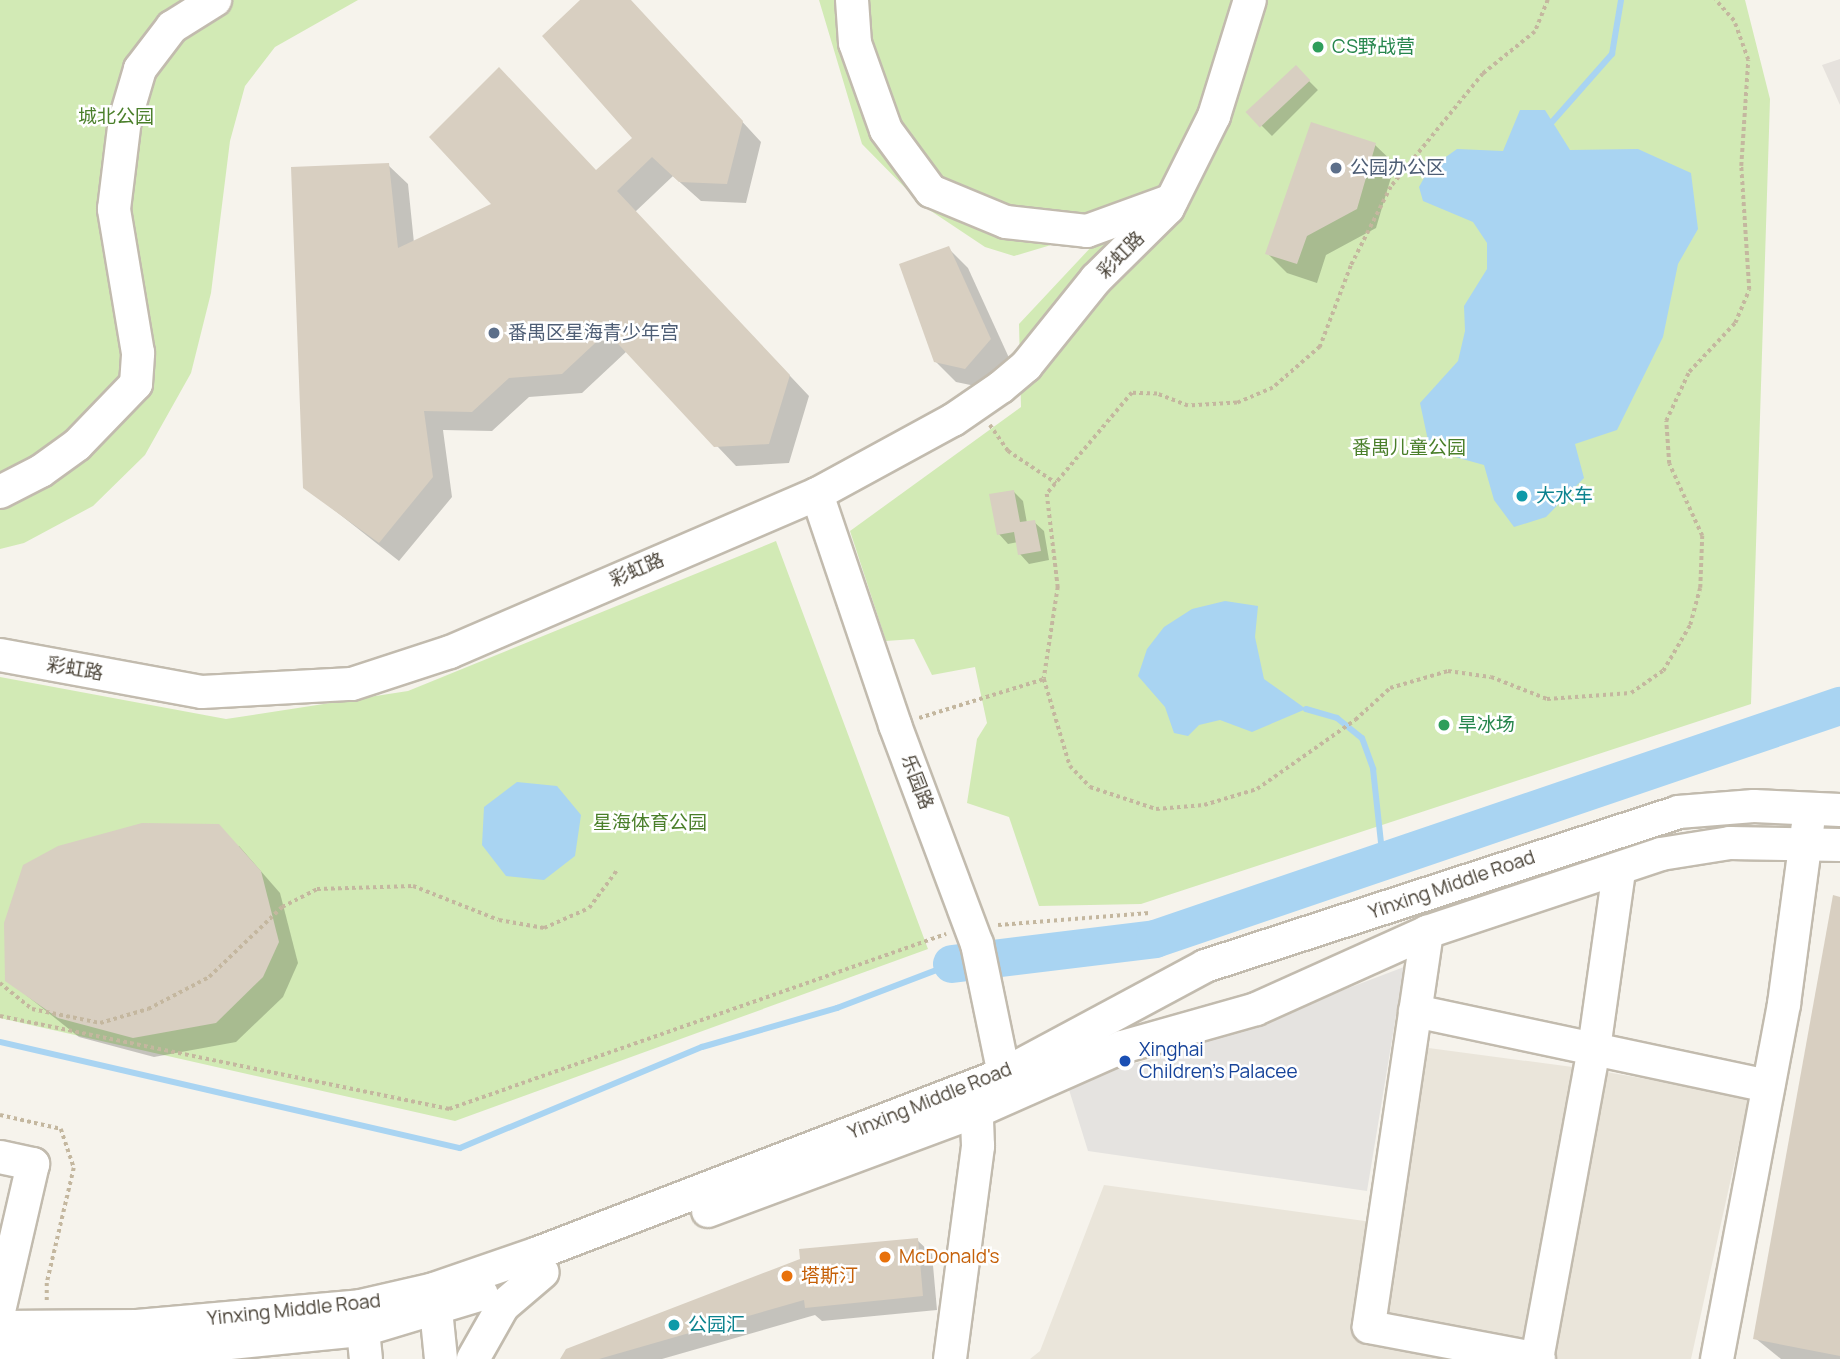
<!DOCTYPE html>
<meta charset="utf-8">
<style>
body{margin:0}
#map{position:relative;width:1840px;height:1359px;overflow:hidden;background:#f6f3ec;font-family:Manrope,"Noto Sans SC",sans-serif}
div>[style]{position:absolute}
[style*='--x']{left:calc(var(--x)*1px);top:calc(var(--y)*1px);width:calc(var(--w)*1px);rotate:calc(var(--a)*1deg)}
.residential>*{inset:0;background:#eae5da}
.industrial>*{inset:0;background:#e6e2dd}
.green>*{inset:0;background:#d2eab5}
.parking>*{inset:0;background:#e5e3e0}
.water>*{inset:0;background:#a9d4f2}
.shadow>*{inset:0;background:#0003;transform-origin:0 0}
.stream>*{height:6px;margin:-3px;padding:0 3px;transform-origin:3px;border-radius:3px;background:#a9d4f2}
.river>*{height:38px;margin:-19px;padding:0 19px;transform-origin:19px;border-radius:19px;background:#a9d4f2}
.building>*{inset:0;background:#d8cfc1;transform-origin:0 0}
.path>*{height:3.5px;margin-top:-1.75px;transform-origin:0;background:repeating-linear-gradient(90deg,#c4b79f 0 3.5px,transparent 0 7px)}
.roads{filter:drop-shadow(2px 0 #c2bbae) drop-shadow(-2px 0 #c2bbae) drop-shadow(0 2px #c2bbae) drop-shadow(0 -2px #c2bbae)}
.minor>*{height:32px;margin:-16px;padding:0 16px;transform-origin:16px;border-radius:16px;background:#fff}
.dots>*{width:19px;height:19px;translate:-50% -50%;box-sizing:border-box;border:4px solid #fff;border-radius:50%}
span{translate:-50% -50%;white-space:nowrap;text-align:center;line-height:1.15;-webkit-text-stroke:5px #fff;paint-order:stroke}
.leisure-label{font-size:19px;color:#27864d}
.left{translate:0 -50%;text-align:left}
.park-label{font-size:19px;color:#4a7f2a}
.service-label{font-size:19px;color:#4e5e75}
.street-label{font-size:19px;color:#4b4439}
.culture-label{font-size:19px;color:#0d838f}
.transit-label{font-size:19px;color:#164399}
.food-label{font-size:19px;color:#c56008}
</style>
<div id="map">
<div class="residential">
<i style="clip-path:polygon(1421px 1047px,1595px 1070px,1749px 1097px,1691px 1359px,1030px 1359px,1040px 1351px,1104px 1185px,1372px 1222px)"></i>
</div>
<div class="industrial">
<i style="clip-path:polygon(1840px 59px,1840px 105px,1822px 65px)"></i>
</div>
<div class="green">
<i style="clip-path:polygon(0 0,358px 0,275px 47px,245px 86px,230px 141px,211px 293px,191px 373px,145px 455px,93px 506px,24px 543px,0 549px)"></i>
<i style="clip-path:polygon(819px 0,1745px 0,1770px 99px,1751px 704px,1141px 904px,1039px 906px,1009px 817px,967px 803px,977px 739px,987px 723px,975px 667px,932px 675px,914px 639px,886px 641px,850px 531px,1021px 407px,1019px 324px,1093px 245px,1051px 245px,1014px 256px,985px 247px,922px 205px,862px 144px)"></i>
<i style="clip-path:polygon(776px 541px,928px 949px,455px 1121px,0 1018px,0 677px,226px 719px,408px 691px)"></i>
</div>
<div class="parking">
<i style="clip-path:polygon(1404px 967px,1367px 1191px,1088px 1151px,1066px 1080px,1174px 1054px)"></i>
</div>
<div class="water">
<i style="clip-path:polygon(1520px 110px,1545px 110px,1570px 150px,1638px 149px,1691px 173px,1698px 229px,1678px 264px,1663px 337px,1617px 430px,1575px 444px,1584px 478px,1546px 517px,1514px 527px,1494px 500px,1484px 465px,1430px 450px,1420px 403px,1458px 361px,1465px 331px,1464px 306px,1487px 269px,1487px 243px,1473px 222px,1423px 201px,1419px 187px,1429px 169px,1457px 149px,1503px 151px)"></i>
<i style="clip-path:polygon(1225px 601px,1258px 606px,1255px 637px,1264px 679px,1306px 709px,1252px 732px,1220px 720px,1199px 725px,1188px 736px,1174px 733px,1165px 707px,1138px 676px,1147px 649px,1164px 627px,1192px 609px)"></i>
<i style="clip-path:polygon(517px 782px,557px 786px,581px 815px,575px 856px,544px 880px,506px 876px,482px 845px,484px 807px)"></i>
</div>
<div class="shadow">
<i style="clip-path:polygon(582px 0,630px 0,761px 142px,746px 203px,701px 201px,673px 176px,635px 212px,809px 396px,789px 463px,736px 466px,627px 351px,582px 393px,529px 397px,492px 431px,443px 430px,452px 497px,399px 561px,305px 487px,388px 165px,408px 184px,414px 243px,597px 171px,635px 138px)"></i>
<i style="left:1296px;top:68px;width:31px;height:65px;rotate:45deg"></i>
<i style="clip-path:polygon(1375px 145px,1395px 164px,1376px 228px,1326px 255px,1317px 283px,1287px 273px,1267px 253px)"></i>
<i style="clip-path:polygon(948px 248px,968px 268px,1010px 360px,985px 388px,956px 382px,936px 362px)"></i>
<i style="clip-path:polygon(1014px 492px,1023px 501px,1027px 523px,1034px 522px,1044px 531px,1049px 560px,1029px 564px,1020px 554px,1018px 542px,1008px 544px,999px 534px)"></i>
<i style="clip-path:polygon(239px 846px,280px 893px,298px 963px,283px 997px,236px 1042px,154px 1057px,79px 1037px,7px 980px)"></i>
<i style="clip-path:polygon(1840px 899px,1840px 1359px,1781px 1359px,1755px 1338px)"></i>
<i style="clip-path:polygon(917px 1240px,932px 1254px,937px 1310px,822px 1321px,815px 1315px,662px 1359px,562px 1359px,802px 1261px)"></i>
</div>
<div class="stream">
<i style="--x:1552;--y:122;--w:91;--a:-48.6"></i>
<i style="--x:1612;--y:54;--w:55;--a:-80.5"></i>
<i style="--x:1306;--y:709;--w:32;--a:16"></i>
<i style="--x:1337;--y:718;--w:32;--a:39"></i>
<i style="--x:1362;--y:738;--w:33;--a:70"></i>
<i style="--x:1373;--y:769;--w:93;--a:83.8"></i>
<i style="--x:0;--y:1042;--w:472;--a:13"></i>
<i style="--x:460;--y:1148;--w:262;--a:-22.7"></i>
<i style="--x:702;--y:1047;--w:141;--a:-16.1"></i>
<i style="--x:837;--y:1008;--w:123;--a:-20.9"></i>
</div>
<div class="river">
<i style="--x:952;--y:964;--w:205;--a:-7"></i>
<i style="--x:1155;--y:939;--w:724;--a:-18.79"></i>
</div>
<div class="building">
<i style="clip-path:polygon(580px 0,631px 0,743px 121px,727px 184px,679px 182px,652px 157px,617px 191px,790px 375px,769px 444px,714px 447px,607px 332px,562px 374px,509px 378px,472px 412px,424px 411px,433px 477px,379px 543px,303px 488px,291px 167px,389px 163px,398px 248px,491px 204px,429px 137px,499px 67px,596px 170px,632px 138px,542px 36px)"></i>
<i style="left:1296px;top:65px;width:21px;height:69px;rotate:47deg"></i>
<i style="clip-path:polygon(1311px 122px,1376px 143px,1357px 209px,1307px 236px,1297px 264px,1265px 254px)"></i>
<i style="clip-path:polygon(949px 246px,991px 339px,965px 369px,934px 362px,899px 264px)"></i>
<i style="clip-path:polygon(1014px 490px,1020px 522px,1035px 520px,1041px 551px,1018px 555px,1014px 532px,997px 535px,989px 494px)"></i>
<i style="clip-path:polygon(142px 823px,219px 824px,261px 871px,279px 942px,263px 977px,216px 1023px,133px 1038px,58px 1018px,5px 981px,4px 923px,23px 865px,58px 846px)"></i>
<i style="clip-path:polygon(1833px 895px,1840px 897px,1840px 1356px,1753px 1339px)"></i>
<i style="clip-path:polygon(918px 1238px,923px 1296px,805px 1308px,804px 1300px,599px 1359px,560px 1359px,566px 1349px,800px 1259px,799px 1249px)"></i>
</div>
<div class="path">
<i style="--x:1548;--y:0;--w:35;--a:112"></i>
<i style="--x:1535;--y:32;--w:67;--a:141.1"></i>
<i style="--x:1483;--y:74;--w:146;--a:129.2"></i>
<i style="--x:1391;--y:187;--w:89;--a:116.9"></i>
<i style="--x:1351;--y:266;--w:87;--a:110.9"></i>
<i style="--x:1320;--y:347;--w:62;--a:138.9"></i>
<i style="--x:1273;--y:388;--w:39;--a:157"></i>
<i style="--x:1237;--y:403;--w:49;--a:176.5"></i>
<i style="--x:1188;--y:406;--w:33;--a:-159"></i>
<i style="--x:1157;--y:394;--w:25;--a:-178"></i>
<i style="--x:1132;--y:393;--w:132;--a:130.1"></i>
<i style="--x:1047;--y:494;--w:94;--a:83.3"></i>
<i style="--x:1058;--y:587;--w:93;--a:98.7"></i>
<i style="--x:1044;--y:679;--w:91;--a:73.4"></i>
<i style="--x:1070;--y:766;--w:29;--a:46"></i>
<i style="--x:1090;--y:787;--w:70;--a:18.4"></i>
<i style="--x:1156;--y:809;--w:48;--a:-4.8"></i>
<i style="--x:1204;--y:805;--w:55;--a:-16.8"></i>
<i style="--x:1257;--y:789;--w:120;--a:-35.1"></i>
<i style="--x:1355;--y:720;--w:47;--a:-42.4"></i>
<i style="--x:1390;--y:688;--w:60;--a:-16.3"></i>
<i style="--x:1448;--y:671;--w:43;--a:7.9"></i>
<i style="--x:1491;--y:677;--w:60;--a:21.4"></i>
<i style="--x:1547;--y:699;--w:84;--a:-4.1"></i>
<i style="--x:1631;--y:693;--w:39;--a:-35"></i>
<i style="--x:1663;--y:671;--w:53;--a:-59.6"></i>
<i style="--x:1690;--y:625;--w:38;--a:-75"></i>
<i style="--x:1700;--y:588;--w:52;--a:-87.8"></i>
<i style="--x:1702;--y:536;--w:79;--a:-114.6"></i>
<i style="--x:1669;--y:464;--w:43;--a:-94"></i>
<i style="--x:1666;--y:421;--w:54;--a:-64.9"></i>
<i style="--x:1689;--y:372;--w:67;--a:-46.8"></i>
<i style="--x:1735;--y:323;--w:36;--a:-67"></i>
<i style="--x:1749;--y:290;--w:124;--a:-93.7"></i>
<i style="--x:1741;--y:166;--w:106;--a:-86.2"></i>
<i style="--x:1748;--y:60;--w:41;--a:-109.7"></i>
<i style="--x:1734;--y:21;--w:28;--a:-132"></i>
<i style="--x:990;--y:425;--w:32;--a:55"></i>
<i style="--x:1008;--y:451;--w:58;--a:33.7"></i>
<i style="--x:919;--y:718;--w:131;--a:-17.3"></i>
<i style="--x:998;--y:925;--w:152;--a:-4.5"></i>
<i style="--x:0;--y:983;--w:41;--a:39.1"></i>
<i style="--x:32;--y:1009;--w:69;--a:11.6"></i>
<i style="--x:100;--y:1023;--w:50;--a:-16.3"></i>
<i style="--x:148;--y:1009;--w:69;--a:-27.7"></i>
<i style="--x:209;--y:977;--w:101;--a:-43.8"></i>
<i style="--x:282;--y:907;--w:39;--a:-27"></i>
<i style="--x:317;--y:889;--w:96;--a:-1.8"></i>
<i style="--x:413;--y:886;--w:92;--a:21.6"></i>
<i style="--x:499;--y:920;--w:46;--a:10.1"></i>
<i style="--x:544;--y:928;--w:49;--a:-24"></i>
<i style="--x:589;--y:908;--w:47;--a:-53.6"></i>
<i style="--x:0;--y:1016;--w:459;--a:11.7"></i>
<i style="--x:449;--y:1109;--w:527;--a:-19.4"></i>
<i style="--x:0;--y:1115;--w:63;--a:12.9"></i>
<i style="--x:61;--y:1129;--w:41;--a:71.6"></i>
<i style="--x:74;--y:1168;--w:118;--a:103.2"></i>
<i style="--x:47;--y:1283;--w:20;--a:90"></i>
</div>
<div class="roads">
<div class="minor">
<i style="--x:852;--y:0;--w:43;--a:86"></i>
<i style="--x:855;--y:43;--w:92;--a:70.4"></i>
<i style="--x:886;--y:130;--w:76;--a:53.6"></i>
<i style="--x:931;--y:191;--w:81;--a:22.5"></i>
<i style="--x:1006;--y:222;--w:81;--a:6.3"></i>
<i style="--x:1087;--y:231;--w:90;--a:-20"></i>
<i style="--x:0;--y:492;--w:46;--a:-27.1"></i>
<i style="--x:41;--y:471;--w:44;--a:-35.8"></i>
<i style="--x:77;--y:445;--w:85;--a:-46"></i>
<i style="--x:136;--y:384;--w:31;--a:-86"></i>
<i style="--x:138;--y:353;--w:146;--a:-99.5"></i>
<i style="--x:114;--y:209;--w:90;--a:-83"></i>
<i style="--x:125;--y:120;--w:53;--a:-73.6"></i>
<i style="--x:140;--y:69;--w:53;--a:-52.7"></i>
<i style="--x:172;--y:27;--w:51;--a:-32.1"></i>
<i style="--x:817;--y:494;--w:244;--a:71.3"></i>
<i style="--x:895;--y:725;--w:234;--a:69.5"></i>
<i style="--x:977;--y:944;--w:133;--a:78.3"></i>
<i style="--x:0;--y:655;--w:205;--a:10.4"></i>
<i style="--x:202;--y:692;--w:150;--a:-3.1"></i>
<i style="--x:352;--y:684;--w:103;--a:-18.1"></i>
<i style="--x:450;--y:652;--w:400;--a:-23.3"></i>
<i style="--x:817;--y:494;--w:155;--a:-28.6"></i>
<i style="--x:953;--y:420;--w:58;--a:-34.5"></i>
<i style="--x:1001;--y:387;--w:33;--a:-40"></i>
<i style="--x:1026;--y:366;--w:112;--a:-51.2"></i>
<i style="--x:1096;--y:279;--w:101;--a:-44.6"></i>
<i style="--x:1168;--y:208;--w:103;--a:-63.4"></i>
<i style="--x:1214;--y:116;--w:121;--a:-72.8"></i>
<i style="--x:1427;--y:932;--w:399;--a:98.4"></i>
<i style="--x:1369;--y:1327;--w:173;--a:10.7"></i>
<i style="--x:1415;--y:1011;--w:361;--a:12"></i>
<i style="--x:0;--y:1157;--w:34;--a:12"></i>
<i style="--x:33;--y:1164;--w:147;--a:103"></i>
<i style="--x:708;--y:1211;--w:290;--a:-20.4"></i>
<i style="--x:980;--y:1110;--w:155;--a:-23.9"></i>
<i style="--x:1122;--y:1047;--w:139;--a:-15.8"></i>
<i style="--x:1256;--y:1009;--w:188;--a:-24.2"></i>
<i style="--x:1427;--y:932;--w:247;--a:-18.4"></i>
<i style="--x:1661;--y:854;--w:70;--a:-9.1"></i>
<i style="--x:1730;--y:843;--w:110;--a:1"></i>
<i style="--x:434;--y:1290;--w:69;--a:84.2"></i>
<i style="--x:361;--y:1311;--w:48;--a:84.1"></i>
<i style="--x:0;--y:1327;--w:137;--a:-0.4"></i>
<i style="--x:137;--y:1326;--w:224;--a:-5.1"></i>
<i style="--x:360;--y:1306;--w:76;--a:-12.9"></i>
<i style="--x:434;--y:1289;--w:110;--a:-19.1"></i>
<i style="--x:538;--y:1253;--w:499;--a:-21"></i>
<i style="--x:1004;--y:1074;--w:228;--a:-28.2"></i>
<i style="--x:1205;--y:966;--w:497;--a:-18"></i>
<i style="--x:1678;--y:812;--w:76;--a:-4.5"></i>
<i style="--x:1754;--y:806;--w:86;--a:2.7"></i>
<i style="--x:0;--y:1354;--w:80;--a:2.9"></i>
<i style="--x:80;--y:1358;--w:284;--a:-5.7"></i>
<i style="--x:363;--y:1330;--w:124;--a:-16.8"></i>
<i style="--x:473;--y:1359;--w:61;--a:-60.5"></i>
<i style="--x:503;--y:1306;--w:52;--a:-40.4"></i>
<i style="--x:950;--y:1359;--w:215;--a:-82.5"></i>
<i style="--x:978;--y:1146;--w:53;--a:-92.2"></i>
<i style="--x:1537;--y:1359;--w:315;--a:-79.6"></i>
<i style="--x:1594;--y:1049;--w:180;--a:-82"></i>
<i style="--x:1717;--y:1359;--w:361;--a:-79.3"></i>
<i style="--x:1784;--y:1004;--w:182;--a:-82.4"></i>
</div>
</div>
<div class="dots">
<i style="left:1318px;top:47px;background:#2e9e5b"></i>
<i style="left:1336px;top:168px;background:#5c6f8a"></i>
<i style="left:494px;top:333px;background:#5c6f8a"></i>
<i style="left:1522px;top:496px;background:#0f9aa8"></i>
<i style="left:1444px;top:725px;background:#2e9e5b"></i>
<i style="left:1125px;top:1061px;background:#1a4fb4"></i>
<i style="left:885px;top:1257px;background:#e8710a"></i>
<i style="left:787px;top:1276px;background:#e8710a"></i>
<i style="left:674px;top:1325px;background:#0f9aa8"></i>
</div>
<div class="leisure-label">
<span class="left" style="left:1332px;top:47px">CS野战营</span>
<span class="left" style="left:1458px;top:725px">旱冰场</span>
</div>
<div class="park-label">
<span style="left:116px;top:117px">城北公园</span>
<span style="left:1409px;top:448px">番禺儿童公园</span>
<span style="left:650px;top:823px">星海体育公园</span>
</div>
<div class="service-label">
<span class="left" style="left:1350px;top:168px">公园办公区</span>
<span class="left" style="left:508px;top:333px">番禺区星海青少年宫</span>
</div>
<div class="street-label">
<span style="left:1121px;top:255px;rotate:-45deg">彩虹路</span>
<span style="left:637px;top:570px;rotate:-23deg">彩虹路</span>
<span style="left:75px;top:669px;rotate:10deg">彩虹路</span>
<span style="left:917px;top:782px;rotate:69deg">乐园路</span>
<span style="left:1452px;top:885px;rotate:-19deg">Yinxing Middle Road</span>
<span style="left:930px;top:1101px;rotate:-22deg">Yinxing Middle Road</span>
<span style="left:294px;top:1310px;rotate:-6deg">Yinxing Middle Road</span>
</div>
<div class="culture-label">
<span class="left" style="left:1536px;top:496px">大水车</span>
<span class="left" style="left:688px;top:1325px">公园汇</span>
</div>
<div class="transit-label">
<span class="left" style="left:1139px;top:1061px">Xinghai<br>Children's Palacee</span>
</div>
<div class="food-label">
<span class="left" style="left:899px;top:1257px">McDonald's</span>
<span class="left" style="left:801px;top:1276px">塔斯汀</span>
</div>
</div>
